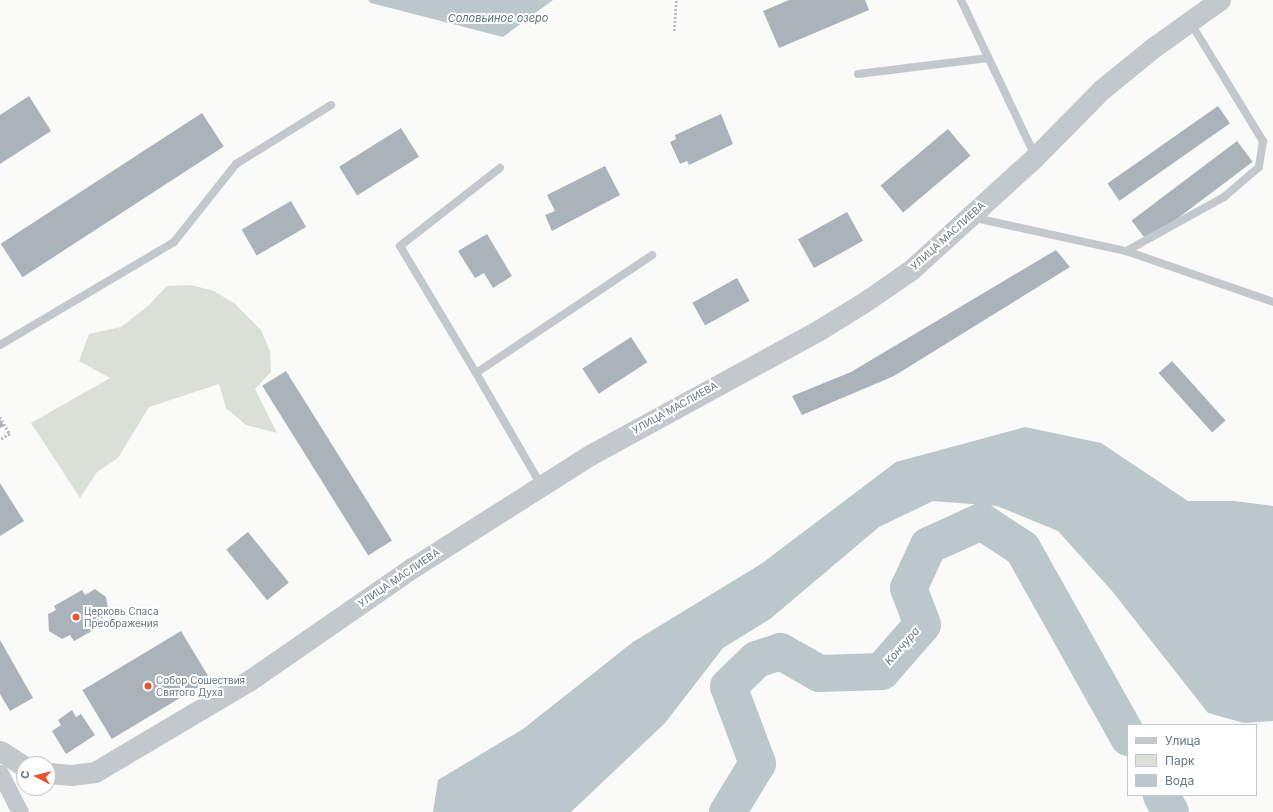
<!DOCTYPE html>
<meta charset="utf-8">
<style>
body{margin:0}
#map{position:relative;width:1273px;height:812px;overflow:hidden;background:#fafaf8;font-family:Inter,sans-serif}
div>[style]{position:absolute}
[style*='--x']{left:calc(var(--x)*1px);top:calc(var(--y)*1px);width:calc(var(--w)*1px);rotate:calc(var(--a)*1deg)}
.green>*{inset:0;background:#dadfd7}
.water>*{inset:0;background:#bbc7cb}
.river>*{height:37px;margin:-18.5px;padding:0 18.5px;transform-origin:18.5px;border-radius:18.5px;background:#bbc7cb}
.building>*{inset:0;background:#aab3b9;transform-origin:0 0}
.path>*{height:2.5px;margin-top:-1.25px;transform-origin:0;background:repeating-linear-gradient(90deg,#bbbfc2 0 2px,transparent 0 4px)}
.service>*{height:8px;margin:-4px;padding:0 4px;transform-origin:4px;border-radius:4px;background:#c3c8cc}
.minor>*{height:17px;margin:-8.5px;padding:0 8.5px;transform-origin:8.5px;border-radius:8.5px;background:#c3c8cc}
.tertiary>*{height:21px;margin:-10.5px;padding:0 10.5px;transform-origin:10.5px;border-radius:10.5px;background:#c3c8cc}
.dots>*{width:11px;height:11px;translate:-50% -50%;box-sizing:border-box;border:2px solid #fff;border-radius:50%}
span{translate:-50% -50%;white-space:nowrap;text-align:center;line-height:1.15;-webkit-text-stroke:4px #fff;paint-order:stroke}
.street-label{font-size:10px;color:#657683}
.poi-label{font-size:10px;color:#657683}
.left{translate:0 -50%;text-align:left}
.water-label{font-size:11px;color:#60757c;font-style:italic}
.legend{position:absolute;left:1127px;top:724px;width:130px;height:72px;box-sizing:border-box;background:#fff;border:1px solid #c1c8cd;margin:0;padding:5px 7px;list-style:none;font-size:12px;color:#657683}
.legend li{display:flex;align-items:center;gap:8px;height:20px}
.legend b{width:20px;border:1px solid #c1c8cd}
.north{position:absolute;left:16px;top:756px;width:40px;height:40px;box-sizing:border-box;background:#fff;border:1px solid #c1c8cd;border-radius:50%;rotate:277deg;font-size:11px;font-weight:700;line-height:16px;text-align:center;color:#657683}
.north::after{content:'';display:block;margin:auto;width:14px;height:18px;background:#e4572e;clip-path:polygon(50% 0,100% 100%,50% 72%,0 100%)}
</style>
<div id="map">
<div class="green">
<i style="clip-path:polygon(191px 285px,214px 291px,235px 304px,261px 330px,270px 351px,271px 372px,255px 389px,277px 433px,246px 425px,226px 408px,219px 384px,149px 407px,118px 458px,97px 472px,80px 498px,31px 423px,110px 378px,79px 361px,89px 334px,121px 327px,148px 306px,167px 286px)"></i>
</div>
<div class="water">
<i style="clip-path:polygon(368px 0,553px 0,503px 37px,371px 3px)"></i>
<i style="clip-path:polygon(1025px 427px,1101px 443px,1188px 501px,1234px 501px,1273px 506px,1273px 721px,1244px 723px,1208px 713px,1112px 591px,1058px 531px,997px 506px,933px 501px,879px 527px,770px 619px,723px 648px,665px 723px,571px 812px,433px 812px,438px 780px,523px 729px,633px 642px,761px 564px,896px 462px)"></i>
</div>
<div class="river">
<i style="--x:1161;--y:795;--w:19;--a:62"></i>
<i style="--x:727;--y:812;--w:57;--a:-58.5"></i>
<i style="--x:757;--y:763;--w:82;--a:-110.6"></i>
<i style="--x:728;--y:686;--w:39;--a:-44"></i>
<i style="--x:756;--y:659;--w:25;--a:-18"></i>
<i style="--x:780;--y:651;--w:45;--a:29.4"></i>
<i style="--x:819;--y:673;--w:62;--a:-1.8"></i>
<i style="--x:881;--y:671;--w:62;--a:-48.9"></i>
<i style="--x:922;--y:624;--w:39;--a:-111"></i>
<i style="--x:908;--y:588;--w:47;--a:-65.1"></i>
<i style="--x:928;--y:545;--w:58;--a:-24.4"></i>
<i style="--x:981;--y:521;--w:49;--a:33.4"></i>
<i style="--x:1022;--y:548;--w:217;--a:60.7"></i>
</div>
<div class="building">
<i style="clip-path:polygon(789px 0,865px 0,869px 10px,779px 48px,763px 11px)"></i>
<i style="clip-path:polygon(29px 96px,51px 131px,0 164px,0 115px)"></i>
<i style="left:1218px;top:106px;width:21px;height:135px;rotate:55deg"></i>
<i style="left:202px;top:113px;width:40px;height:240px;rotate:57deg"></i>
<i style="clip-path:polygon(721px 114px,733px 144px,689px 165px,687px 161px,680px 164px,670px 142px,676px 139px,675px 135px)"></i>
<i style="left:401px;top:128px;width:34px;height:73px;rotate:58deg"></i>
<i style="left:948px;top:129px;width:35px;height:88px;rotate:50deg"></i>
<i style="left:1237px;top:141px;width:26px;height:132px;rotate:53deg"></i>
<i style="clip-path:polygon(605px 166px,620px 195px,552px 231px,545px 215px,555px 211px,547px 195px)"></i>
<i style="left:291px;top:201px;width:30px;height:57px;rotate:60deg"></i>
<i style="left:847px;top:212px;width:33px;height:56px;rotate:61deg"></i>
<i style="clip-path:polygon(487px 234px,512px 276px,493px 288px,484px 273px,475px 278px,458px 251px)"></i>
<i style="clip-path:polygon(1056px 250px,1070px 267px,894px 376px,802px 415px,792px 396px,851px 372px)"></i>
<i style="left:737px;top:278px;width:26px;height:51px;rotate:61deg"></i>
<i style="left:631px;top:337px;width:30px;height:58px;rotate:57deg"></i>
<i style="left:1172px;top:361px;width:80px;height:18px;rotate:48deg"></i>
<i style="left:286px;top:371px;width:200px;height:28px;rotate:58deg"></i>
<i style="clip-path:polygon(0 419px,4px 426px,0 428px)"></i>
<i style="clip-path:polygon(0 483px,24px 521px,0 536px)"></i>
<i style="left:248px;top:532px;width:65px;height:28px;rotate:51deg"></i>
<i style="clip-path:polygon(95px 589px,106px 597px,109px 614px,98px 620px,101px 626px,74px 641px,70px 635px,62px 639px,49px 631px,48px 614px,56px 610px,54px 606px,82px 590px,85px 595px)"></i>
<i style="left:181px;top:631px;width:57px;height:115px;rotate:59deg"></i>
<i style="clip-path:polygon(0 640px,33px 698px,10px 711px,0 694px)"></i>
<i style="clip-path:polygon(72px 710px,76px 717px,81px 714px,95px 735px,66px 754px,52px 731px,61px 725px,58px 720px)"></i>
</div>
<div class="path">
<i style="--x:674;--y:31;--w:31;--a:-86"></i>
<i style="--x:0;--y:417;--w:20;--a:60"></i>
<i style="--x:10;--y:434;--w:12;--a:149"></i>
</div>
<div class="service">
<i style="--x:961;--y:0;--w:173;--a:64.6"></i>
<i style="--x:1190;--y:22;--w:140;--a:58.5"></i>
<i style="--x:1263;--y:141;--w:26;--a:99"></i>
<i style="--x:1259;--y:167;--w:46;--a:139.4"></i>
<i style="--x:1224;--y:197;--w:112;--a:151.1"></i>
<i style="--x:1126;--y:251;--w:156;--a:19.1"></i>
<i style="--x:858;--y:74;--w:131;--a:-7"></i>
<i style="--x:971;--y:217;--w:159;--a:12.4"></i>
<i style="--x:0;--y:345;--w:202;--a:-30.6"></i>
<i style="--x:174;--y:242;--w:100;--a:-51.5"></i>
<i style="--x:236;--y:164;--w:112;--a:-31.8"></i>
<i style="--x:476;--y:373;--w:148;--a:-120.9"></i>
<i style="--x:400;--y:246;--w:127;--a:-38"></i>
<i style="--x:541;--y:485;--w:129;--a:-120.1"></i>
<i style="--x:476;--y:373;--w:212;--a:-33.8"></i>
</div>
<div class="minor">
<i style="--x:0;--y:773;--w:44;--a:62.9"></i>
</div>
<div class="tertiary">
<i style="--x:0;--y:751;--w:28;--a:32"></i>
<i style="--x:48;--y:773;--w:23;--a:5"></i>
<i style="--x:71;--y:775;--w:24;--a:-7"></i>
<i style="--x:95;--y:772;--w:180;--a:-30.7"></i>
<i style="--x:250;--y:680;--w:197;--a:-34.7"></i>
<i style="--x:412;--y:568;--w:211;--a:-32.4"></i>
<i style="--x:590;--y:455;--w:261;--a:-28.6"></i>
<i style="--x:819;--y:330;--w:55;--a:-31.7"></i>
<i style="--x:866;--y:301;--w:56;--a:-34.8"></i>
<i style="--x:912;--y:269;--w:166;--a:-42.3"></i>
<i style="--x:1035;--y:157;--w:94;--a:-45.4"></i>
<i style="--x:1101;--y:90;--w:68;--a:-39.1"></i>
<i style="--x:1154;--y:47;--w:81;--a:-35.5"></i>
</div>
<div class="dots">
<i style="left:76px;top:617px;background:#e4572e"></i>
<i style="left:148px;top:686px;background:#e4572e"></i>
</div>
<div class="street-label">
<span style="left:948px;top:236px;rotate:-42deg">УЛИЦА МАСЛИЕВА</span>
<span style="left:675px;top:408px;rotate:-29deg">УЛИЦА МАСЛИЕВА</span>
<span style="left:399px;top:578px;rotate:-34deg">УЛИЦА МАСЛИЕВА</span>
</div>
<div class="poi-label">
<span class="left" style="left:84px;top:617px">Церковь Спаса<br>Преображения</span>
<span class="left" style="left:156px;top:686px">Собор Сошествия<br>Святого Духа</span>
</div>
<div class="water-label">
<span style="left:498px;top:18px">Соловьиное озеро</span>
<span style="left:902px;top:646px;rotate:-49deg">Кончура</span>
</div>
<ul class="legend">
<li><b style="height:5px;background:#c3c8cc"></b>Улица</li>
<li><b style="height:11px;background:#dadfd7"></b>Парк</li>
<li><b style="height:11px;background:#bbc7cb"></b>Вода</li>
</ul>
<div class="north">С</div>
</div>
